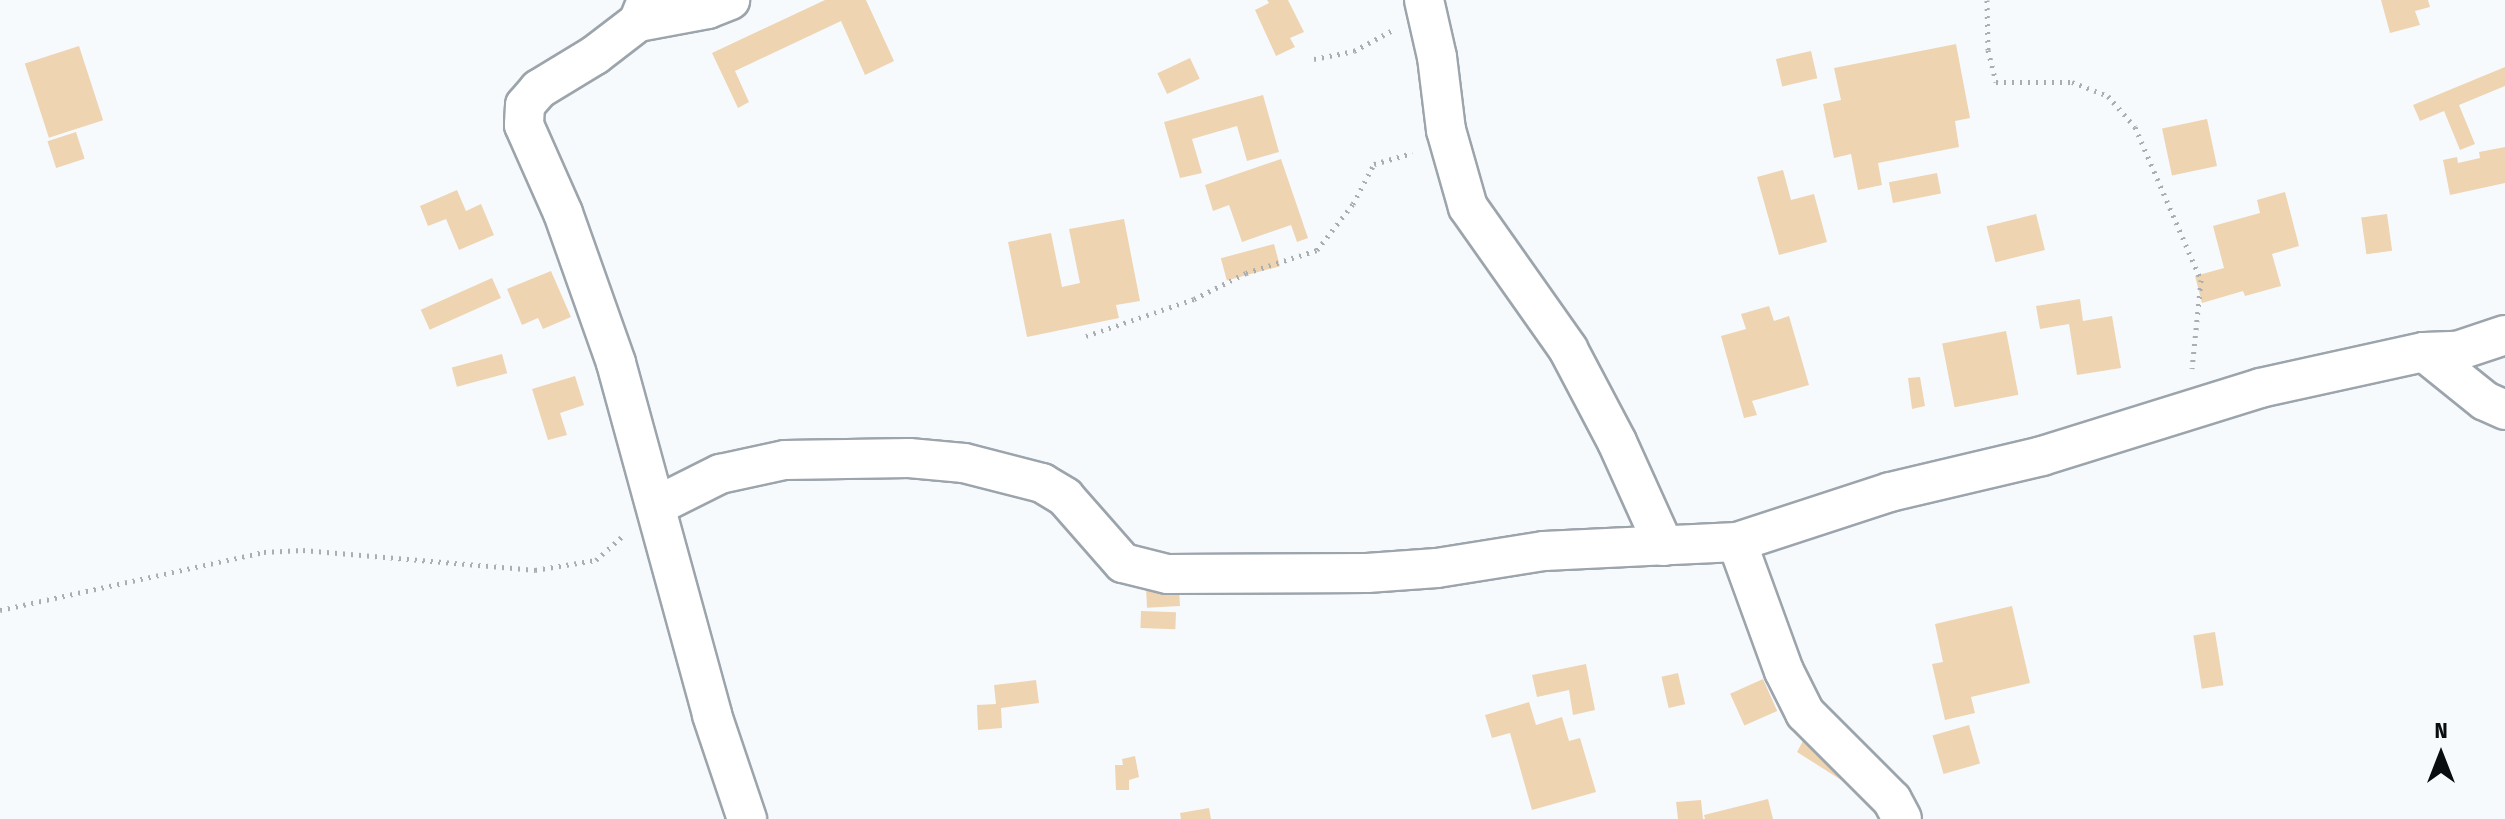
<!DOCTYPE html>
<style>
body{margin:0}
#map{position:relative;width:2505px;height:819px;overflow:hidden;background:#f6fafd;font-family:"Fira Sans Condensed",sans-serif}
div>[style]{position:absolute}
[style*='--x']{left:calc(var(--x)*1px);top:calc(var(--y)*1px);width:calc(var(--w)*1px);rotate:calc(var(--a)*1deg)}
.building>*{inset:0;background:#efd4b2;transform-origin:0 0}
.path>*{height:5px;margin-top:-2.5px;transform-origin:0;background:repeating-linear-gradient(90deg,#aaaeb1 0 2px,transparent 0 8px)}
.roads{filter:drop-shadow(2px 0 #9ca4ac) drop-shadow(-2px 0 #9ca4ac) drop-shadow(0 2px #9ca4ac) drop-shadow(0 -2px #9ca4ac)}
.street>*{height:38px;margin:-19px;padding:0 19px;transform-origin:19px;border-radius:19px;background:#fff}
span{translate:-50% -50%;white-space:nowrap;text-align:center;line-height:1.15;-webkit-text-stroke:7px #f6fafd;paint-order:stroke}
.north{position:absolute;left:2401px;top:715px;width:80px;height:80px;-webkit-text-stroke:6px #f6fafd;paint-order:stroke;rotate:0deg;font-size:22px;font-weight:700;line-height:32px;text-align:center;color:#0a0d10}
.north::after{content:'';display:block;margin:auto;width:28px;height:36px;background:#0a0d10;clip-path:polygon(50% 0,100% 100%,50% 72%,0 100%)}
</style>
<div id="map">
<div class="building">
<i style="clip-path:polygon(825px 0,866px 0,894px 61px,865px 75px,841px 21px,735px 71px,749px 102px,738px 108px,712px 53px)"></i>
<i style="clip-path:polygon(1267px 0,1288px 0,1304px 32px,1290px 38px,1295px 47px,1276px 56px,1255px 10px,1269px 3px)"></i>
<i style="clip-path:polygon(2381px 0,2428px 0,2430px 7px,2415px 11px,2420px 25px,2390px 33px)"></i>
<i style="clip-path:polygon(1956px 44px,1970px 118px,1955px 121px,1959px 147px,1878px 163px,1882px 185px,1858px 190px,1851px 154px,1834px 158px,1823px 104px,1841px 100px,1834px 68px)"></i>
<i style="left:79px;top:46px;width:78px;height:57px;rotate:72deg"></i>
<i style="left:1811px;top:51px;width:28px;height:36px;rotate:77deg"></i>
<i style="left:1190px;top:58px;width:23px;height:36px;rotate:65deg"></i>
<i style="clip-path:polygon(2505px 67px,2505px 86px,2459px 105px,2475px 144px,2460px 150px,2444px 111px,2420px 121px,2413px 105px)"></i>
<i style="clip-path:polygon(1263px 95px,1279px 152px,1247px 161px,1237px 126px,1192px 139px,1202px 173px,1180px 178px,1164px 122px)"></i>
<i style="left:2207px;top:119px;width:48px;height:46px;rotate:78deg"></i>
<i style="left:76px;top:132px;width:28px;height:30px;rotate:72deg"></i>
<i style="clip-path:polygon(2505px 147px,2505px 183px,2450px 195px,2443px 160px,2457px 157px,2458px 163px,2480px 158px,2479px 152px)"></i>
<i style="clip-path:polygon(1281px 159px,1308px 238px,1297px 242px,1291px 225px,1242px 242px,1229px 205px,1213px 211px,1205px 185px)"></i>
<i style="clip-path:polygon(1783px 170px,1791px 200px,1814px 194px,1827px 242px,1779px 255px,1757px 177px)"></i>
<i style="left:1937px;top:173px;width:21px;height:49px;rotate:79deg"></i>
<i style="clip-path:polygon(457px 190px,466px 211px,481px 204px,494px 235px,459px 250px,446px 219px,428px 226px,420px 206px)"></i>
<i style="clip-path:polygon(2285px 192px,2299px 246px,2272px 254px,2281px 286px,2245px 296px,2243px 291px,2202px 303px,2195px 276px,2224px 268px,2213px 226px,2260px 213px,2257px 200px)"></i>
<i style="left:2036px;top:214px;width:37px;height:51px;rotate:76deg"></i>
<i style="left:2387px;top:214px;width:37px;height:26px;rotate:82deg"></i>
<i style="clip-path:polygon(1124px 219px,1140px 301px,1116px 305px,1119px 318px,1027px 337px,1008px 242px,1051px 233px,1062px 287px,1080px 283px,1069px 229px)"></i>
<i style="left:1274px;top:244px;width:23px;height:55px;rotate:75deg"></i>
<i style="clip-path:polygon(551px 271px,571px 317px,543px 329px,538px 318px,522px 325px,507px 289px)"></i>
<i style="left:492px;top:278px;width:22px;height:78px;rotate:66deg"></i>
<i style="clip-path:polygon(2080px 299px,2083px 321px,2112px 316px,2121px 368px,2077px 375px,2069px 324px,2040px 329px,2036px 306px)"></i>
<i style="clip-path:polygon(1769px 306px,1774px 321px,1789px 316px,1809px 385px,1752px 401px,1757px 415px,1744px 418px,1721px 336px,1746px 329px,1741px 314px)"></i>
<i style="left:2006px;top:331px;width:65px;height:65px;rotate:79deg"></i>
<i style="left:502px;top:354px;width:20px;height:52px;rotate:75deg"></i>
<i style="clip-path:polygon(575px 376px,584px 405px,560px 413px,567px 435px,548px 440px,532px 389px)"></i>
<i style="clip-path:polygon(1920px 377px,1925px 406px,1912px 409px,1908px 378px)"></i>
<i style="left:1179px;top:587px;width:19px;height:33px;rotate:87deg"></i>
<i style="clip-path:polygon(2012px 606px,2030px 683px,1971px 697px,1975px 713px,1945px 720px,1932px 664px,1943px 662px,1935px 624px)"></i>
<i style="left:1141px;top:611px;width:35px;height:17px;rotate:2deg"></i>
<i style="left:2215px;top:632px;width:54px;height:22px;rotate:81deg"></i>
<i style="clip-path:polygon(1586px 664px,1595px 710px,1573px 715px,1569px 690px,1537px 697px,1532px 675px)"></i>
<i style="left:1678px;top:673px;width:32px;height:17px;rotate:77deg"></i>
<i style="left:1763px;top:679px;width:35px;height:36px;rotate:66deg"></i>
<i style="clip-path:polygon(1036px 680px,1039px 703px,1001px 708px,1002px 728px,978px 730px,977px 705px,996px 704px,994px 685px)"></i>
<i style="clip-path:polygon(1529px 702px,1536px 725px,1562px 717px,1569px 741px,1580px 738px,1596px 792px,1532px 810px,1510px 733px,1492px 738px,1485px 715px)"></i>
<i style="clip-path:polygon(1812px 724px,1857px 790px,1797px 752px)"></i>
<i style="left:1969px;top:725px;width:40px;height:38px;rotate:74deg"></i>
<i style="clip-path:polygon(1135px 756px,1139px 777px,1129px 780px,1129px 790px,1116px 790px,1115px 765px,1123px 765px,1122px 759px)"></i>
<i style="clip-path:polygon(1768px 799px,1773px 819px,1705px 819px,1704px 815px)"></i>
<i style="clip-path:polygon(1701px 800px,1703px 819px,1678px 819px,1676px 802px)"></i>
<i style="clip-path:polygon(1209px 808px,1211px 819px,1181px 819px,1180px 813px)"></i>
</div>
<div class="path">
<i style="--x:1987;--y:0;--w:50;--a:88.9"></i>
<i style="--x:1988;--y:50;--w:33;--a:76"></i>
<i style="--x:1996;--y:82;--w:76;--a:0"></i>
<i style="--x:2072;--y:82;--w:39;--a:21"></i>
<i style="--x:2108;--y:96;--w:41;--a:48.9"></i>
<i style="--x:2135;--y:127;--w:167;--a:66.7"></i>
<i style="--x:2201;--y:280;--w:89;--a:95.8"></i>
<i style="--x:1314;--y:59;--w:41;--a:-11.3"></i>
<i style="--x:1354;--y:51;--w:42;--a:-28.4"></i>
<i style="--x:1086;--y:336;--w:114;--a:-18.9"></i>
<i style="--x:1194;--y:299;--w:58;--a:-26.6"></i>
<i style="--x:1246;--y:273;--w:75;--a:-17.9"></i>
<i style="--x:1317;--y:250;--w:58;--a:-52"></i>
<i style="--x:1353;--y:204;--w:45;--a:-62.3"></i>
<i style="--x:1374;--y:164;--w:40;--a:-16"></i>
<i style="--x:0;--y:610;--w:270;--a:-12.4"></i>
<i style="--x:264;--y:552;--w:39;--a:-3"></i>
<i style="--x:303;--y:550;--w:233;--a:4.9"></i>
<i style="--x:535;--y:570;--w:62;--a:-9.3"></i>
<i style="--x:596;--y:560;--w:39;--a:-42"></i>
</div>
<div class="roads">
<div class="street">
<i style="--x:647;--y:0;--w:24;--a:112"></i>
<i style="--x:638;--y:22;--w:54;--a:142.5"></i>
<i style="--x:595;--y:55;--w:66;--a:148.7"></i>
<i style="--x:539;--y:89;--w:21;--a:131"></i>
<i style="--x:525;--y:105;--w:20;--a:93"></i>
<i style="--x:524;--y:125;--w:96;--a:66.1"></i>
<i style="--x:563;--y:213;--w:159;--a:70.5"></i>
<i style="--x:616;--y:363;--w:365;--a:74.7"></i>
<i style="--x:712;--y:715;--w:110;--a:71.4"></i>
<i style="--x:1424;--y:0;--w:58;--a:77.2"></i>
<i style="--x:1437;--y:57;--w:74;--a:83"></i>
<i style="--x:1446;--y:130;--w:80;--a:74.1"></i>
<i style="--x:1468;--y:207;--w:174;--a:54.8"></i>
<i style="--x:1568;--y:349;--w:105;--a:62.2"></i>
<i style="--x:1617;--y:442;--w:114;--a:65.7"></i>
<i style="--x:638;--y:22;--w:71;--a:-10.5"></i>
<i style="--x:708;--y:9;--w:24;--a:-22"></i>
<i style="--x:2424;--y:352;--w:78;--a:38.8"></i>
<i style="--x:2485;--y:401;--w:22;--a:24"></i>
<i style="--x:656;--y:506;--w:72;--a:-26.6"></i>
<i style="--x:720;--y:474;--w:66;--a:-12.2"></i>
<i style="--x:785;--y:460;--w:124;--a:-0.9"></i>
<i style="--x:909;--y:458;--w:55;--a:5.2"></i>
<i style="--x:964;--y:463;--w:81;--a:14.4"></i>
<i style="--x:1042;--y:483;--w:27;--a:31"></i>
<i style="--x:1065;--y:497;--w:88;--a:48.7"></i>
<i style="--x:1123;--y:563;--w:45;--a:14"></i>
<i style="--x:1167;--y:574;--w:200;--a:-0.3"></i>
<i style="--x:1367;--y:573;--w:70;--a:-4.1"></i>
<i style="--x:1437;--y:568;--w:108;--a:-9"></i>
<i style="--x:1544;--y:551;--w:193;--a:-2.7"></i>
<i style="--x:1737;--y:542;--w:161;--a:-18.1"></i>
<i style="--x:1890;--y:492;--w:156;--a:-13.3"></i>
<i style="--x:2042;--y:456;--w:228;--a:-17.3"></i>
<i style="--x:2260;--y:388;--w:168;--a:-12.4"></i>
<i style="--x:2424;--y:352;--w:33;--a:-2"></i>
<i style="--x:2457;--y:351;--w:51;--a:-18.4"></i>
<i style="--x:1737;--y:542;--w:137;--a:70"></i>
<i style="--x:1784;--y:671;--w:47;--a:63.4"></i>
<i style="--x:1805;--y:713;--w:123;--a:45"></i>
<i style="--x:1892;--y:800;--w:21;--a:62"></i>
</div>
</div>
<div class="north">N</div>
</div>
